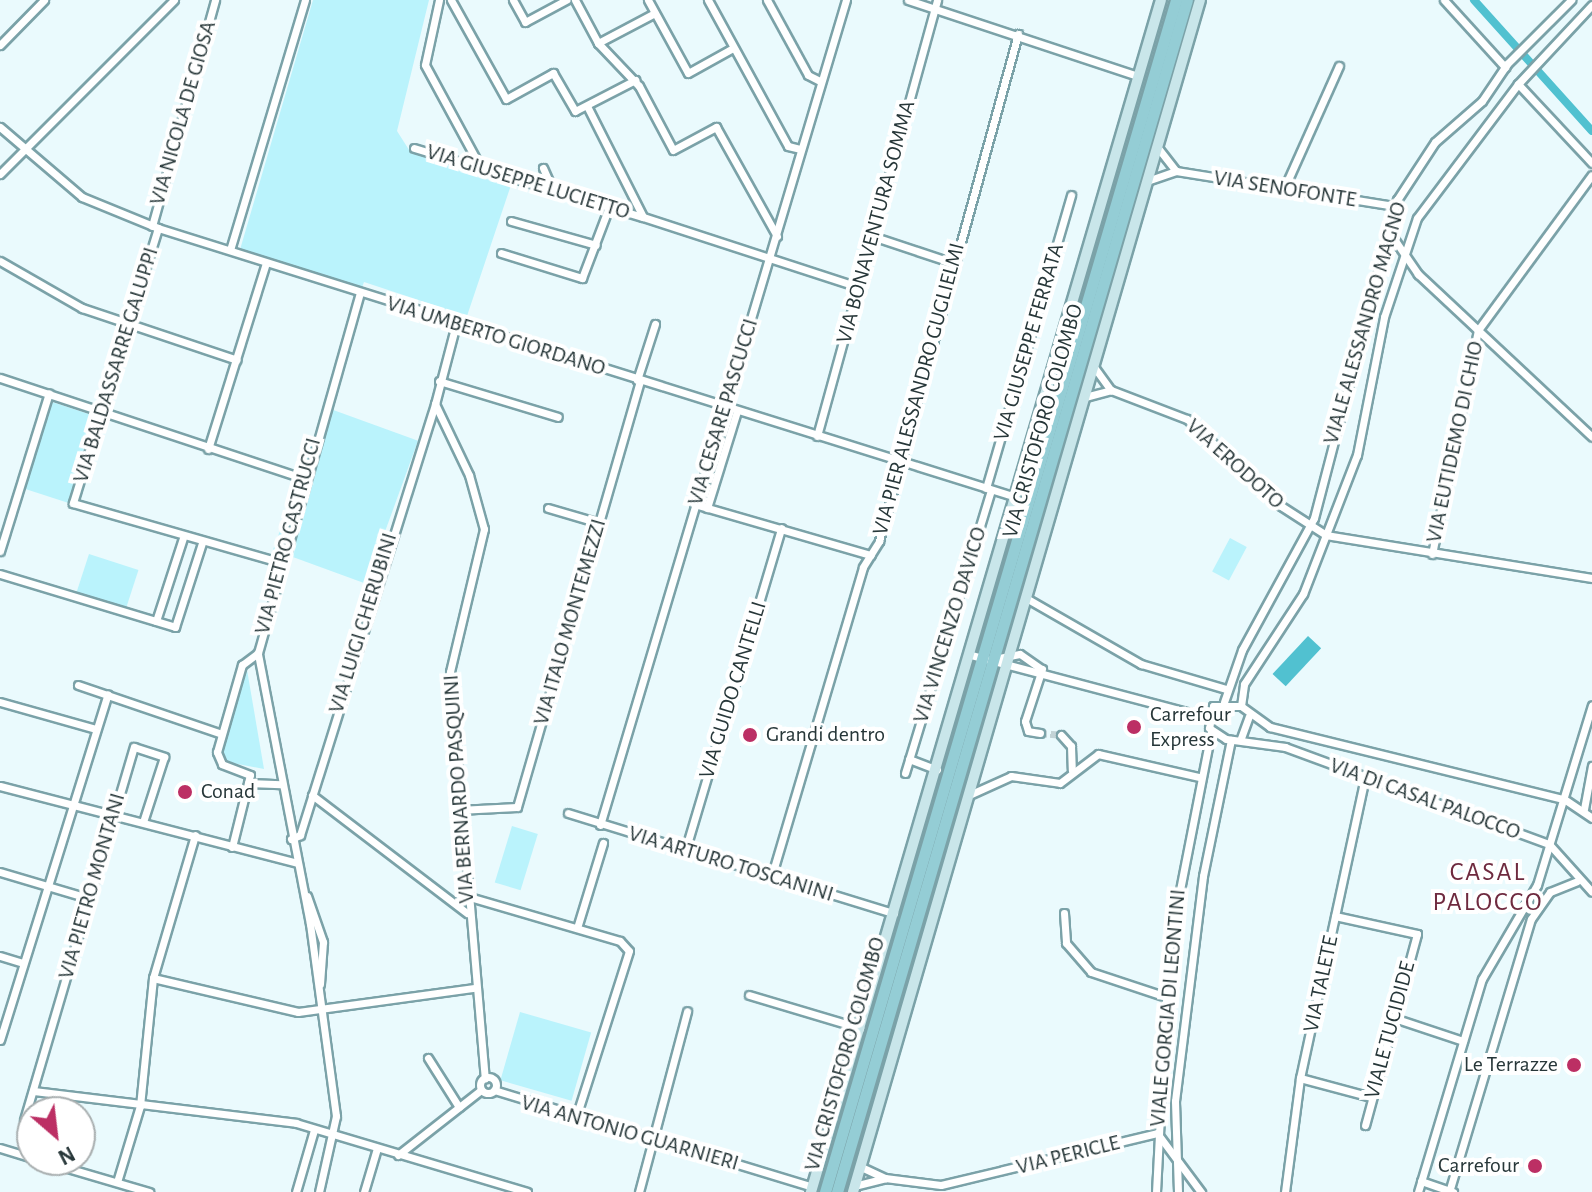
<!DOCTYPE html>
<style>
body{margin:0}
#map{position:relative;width:1592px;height:1192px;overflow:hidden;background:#eafafd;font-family:"Alegreya Sans",sans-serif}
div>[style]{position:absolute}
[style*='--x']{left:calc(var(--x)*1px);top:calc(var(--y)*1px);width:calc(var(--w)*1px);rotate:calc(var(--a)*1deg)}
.green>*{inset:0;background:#baf3fc;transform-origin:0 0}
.water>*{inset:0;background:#51c1d0;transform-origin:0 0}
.canal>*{height:8px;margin:-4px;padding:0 4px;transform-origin:4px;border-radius:4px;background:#51c1d0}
.street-tunnel>*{height:7px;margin-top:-3.5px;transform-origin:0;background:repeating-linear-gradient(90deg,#c3d3d6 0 7px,transparent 0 10.5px)}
.roads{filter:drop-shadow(2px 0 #7ba2a8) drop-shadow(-2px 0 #7ba2a8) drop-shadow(0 2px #7ba2a8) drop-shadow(0 -2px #7ba2a8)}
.street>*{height:7px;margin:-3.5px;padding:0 3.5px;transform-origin:3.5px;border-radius:3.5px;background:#fff}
.street>.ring{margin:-3.5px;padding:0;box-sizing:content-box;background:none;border:7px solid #fff;border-radius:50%}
.secondary>*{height:10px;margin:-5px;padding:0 5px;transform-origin:5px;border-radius:5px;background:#c9e6ea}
.primary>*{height:11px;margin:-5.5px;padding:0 5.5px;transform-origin:5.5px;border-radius:5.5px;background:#94cdd5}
.dots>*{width:22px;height:22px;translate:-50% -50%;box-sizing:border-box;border:4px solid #fff;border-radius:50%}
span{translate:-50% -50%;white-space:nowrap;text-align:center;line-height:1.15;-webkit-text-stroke:8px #fff;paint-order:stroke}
.street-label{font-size:22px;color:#273739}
.poi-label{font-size:22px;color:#273739}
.left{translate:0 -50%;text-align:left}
.right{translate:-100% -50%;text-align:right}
.quarter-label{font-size:26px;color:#6e2a3f;letter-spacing:2px}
.north{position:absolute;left:16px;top:1096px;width:80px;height:80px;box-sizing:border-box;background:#fff;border:2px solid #a9afb0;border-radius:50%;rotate:152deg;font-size:22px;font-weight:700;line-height:32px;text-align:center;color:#273739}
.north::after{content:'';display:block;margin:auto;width:28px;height:36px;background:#bc2f64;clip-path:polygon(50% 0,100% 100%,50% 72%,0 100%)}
</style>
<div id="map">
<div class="green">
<i style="clip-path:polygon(313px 0,429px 0,397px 131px,411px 153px,511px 185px,467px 316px,364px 282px,360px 293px,239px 253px)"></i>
<i style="left:52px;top:402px;width:47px;height:91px;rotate:18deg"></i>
<i style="left:325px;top:407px;width:99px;height:152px;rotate:20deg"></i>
<i style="left:1230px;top:538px;width:19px;height:38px;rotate:28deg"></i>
<i style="left:89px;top:554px;width:52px;height:41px;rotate:18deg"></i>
<i style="clip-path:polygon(246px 664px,264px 769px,227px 762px,222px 753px)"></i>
<i style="left:512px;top:826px;width:27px;height:59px;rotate:17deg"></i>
<i style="left:520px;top:1012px;width:74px;height:71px;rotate:16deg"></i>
</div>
<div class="water">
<i style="left:1308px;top:636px;width:18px;height:52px;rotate:43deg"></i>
</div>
<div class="canal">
<i style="--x:1474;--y:0;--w:176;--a:48"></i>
</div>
<div class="street-tunnel">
<i style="--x:1040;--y:733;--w:21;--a:5"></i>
</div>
<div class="roads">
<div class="street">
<i style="--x:439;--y:0;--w:66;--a:102.2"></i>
<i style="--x:425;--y:65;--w:117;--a:61.5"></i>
<i style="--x:451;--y:0;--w:113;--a:60.9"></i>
<i style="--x:506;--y:99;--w:54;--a:-29"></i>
<i style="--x:553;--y:73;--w:44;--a:59.9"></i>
<i style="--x:575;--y:111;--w:68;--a:-27.3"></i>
<i style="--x:513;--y:0;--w:25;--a:61"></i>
<i style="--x:525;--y:22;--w:47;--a:-28.2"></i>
<i style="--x:575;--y:0;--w:49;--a:61.9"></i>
<i style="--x:598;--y:43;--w:59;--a:46.4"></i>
<i style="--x:639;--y:86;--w:72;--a:62"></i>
<i style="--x:673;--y:150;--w:49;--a:-28.1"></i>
<i style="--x:716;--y:127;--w:125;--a:60.8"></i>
<i style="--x:648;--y:0;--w:83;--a:61.3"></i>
<i style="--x:688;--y:73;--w:51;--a:-29.1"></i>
<i style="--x:708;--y:0;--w:166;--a:61.3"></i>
<i style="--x:788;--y:146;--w:12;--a:14"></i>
<i style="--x:767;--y:0;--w:85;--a:61.3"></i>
<i style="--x:808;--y:75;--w:13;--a:27"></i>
<i style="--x:908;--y:0;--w:242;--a:18.3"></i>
<i style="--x:1444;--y:0;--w:91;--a:47.7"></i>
<i style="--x:598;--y:43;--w:64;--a:-27.8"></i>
<i style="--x:0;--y:45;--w:63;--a:-45.6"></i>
<i style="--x:1518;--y:84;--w:108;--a:46.9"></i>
<i style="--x:587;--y:106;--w:124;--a:63.2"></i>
<i style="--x:643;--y:217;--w:227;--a:18"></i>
<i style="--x:0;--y:127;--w:108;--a:40.5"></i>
<i style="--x:82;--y:197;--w:82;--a:22.2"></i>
<i style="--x:158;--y:228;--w:899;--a:17.41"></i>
<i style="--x:414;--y:148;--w:239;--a:16.8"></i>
<i style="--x:1158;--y:148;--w:29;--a:52"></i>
<i style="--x:543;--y:168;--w:27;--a:66"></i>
<i style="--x:0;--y:174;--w:246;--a:-45"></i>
<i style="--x:1147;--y:181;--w:31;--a:-19"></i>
<i style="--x:1176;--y:171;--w:222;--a:9.1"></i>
<i style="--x:1283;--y:191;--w:137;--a:-65.9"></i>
<i style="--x:511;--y:221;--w:88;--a:15.8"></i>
<i style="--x:152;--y:226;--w:235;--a:-74.4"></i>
<i style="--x:158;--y:228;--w:288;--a:107.2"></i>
<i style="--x:73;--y:503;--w:214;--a:16"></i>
<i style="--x:1390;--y:233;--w:50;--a:55.7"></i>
<i style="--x:1418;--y:274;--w:238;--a:43.1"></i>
<i style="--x:869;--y:235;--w:92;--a:18.4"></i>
<i style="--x:230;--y:250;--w:261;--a:-73.3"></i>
<i style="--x:501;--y:253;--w:85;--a:17.2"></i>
<i style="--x:582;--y:278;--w:76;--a:-69.2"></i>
<i style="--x:0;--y:261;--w:95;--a:29.8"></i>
<i style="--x:82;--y:308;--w:163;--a:18.5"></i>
<i style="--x:456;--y:324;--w:83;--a:104.7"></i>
<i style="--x:435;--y:404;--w:79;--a:64.4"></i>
<i style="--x:469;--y:475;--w:56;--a:74.5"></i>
<i style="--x:484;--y:529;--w:147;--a:103.4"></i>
<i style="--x:450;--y:672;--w:408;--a:85.1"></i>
<i style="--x:1094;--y:367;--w:29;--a:54"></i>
<i style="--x:0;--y:378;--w:319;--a:18.3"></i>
<i style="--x:637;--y:380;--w:59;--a:-72.2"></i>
<i style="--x:439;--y:381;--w:124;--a:16.8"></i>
<i style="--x:1085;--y:397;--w:27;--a:-15"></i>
<i style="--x:1111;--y:390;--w:81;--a:20.9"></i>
<i style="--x:1187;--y:419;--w:128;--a:42.8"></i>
<i style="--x:1281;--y:506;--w:54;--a:32.8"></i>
<i style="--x:1326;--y:535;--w:269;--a:9.2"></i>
<i style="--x:817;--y:436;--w:452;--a:-74.6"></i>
<i style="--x:208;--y:449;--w:195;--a:-72.7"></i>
<i style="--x:986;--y:488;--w:305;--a:-73.8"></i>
<i style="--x:694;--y:504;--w:184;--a:16.1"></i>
<i style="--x:548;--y:508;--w:53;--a:16.4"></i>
<i style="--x:707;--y:508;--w:102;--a:-72.8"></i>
<i style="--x:0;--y:551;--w:165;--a:-72.8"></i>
<i style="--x:1432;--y:554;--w:229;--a:-78.4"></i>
<i style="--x:1478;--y:330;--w:192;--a:-53.7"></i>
<i style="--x:0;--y:574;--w:183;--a:16.8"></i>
<i style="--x:175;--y:627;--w:88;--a:-72.2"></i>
<i style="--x:1026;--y:598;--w:133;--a:29.9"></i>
<i style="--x:1141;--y:664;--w:89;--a:16.4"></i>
<i style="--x:156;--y:621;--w:87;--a:-72"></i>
<i style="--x:971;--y:655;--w:243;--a:14.8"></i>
<i style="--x:994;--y:659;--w:26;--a:-11"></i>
<i style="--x:1020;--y:654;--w:24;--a:35"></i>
<i style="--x:78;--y:685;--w:152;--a:18.8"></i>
<i style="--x:0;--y:702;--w:100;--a:15.7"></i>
<i style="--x:1224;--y:702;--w:55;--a:-70.9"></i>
<i style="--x:1242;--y:650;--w:150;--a:-61.4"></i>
<i style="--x:1314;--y:518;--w:329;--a:-75.4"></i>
<i style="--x:1397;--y:200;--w:69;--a:-56.8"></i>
<i style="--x:1435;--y:142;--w:62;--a:-41.1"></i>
<i style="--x:1482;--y:101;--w:45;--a:-56"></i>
<i style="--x:1507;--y:64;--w:91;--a:-45"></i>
<i style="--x:1241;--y:706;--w:22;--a:-82"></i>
<i style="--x:1244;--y:684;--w:108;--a:-56.8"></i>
<i style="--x:1303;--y:594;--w:149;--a:-68.8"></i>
<i style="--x:1357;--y:455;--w:141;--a:-78.9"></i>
<i style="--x:1384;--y:317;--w:104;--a:-71.6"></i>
<i style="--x:1417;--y:218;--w:168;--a:-53"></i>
<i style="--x:1518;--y:84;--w:108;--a:-46.9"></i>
<i style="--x:1241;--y:706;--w:28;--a:180"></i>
<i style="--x:1213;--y:706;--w:22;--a:100"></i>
<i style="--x:1209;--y:728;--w:20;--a:33"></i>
<i style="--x:1226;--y:739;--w:60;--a:7.7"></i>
<i style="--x:1285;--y:747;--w:281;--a:20.2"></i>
<i style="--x:1549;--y:844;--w:64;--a:48.1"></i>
<i style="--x:1241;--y:706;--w:36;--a:36"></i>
<i style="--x:1270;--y:727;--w:303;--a:13.8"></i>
<i style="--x:1564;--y:799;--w:34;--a:34"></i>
<i style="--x:1040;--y:733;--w:12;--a:-171"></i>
<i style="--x:1028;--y:731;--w:10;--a:-107"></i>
<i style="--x:1025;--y:721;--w:55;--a:-71.9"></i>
<i style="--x:1061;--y:735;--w:15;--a:48"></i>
<i style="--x:1071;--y:746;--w:24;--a:88"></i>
<i style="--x:1241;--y:738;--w:23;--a:-70"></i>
<i style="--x:909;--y:759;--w:30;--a:21"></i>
<i style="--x:905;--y:773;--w:296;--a:-73.1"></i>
<i style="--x:248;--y:783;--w:33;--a:2"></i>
<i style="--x:0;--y:786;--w:307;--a:14.5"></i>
<i style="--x:312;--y:795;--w:195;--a:37.3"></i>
<i style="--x:969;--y:795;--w:46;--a:-24.3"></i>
<i style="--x:1011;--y:776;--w:49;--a:8.1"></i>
<i style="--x:1060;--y:783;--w:48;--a:-37.3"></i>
<i style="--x:1098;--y:754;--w:104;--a:12.8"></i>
<i style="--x:1584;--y:809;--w:44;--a:-79.5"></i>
<i style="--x:458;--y:810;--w:59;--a:-2.9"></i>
<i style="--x:517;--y:807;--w:443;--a:-73.9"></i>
<i style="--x:568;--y:813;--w:341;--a:17.1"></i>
<i style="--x:600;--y:825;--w:861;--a:-73.4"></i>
<i style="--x:291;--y:839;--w:10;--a:-24"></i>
<i style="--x:300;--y:835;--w:452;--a:-72.6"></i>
<i style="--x:232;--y:847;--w:74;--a:-76"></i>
<i style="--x:250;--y:775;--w:30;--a:-159"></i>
<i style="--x:222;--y:764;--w:13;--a:-113"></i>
<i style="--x:217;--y:752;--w:91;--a:-74"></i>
<i style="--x:242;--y:665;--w:20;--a:-37"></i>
<i style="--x:685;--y:851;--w:337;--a:-73.4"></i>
<i style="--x:0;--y:872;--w:92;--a:16.5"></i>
<i style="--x:771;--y:878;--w:324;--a:-73.5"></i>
<i style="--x:863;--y:567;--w:31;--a:-58"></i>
<i style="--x:879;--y:541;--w:526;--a:-74.67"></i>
<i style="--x:307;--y:896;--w:49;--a:70.8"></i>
<i style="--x:323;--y:942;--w:42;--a:94.1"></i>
<i style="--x:466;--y:896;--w:160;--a:16.3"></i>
<i style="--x:620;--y:941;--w:13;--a:48"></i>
<i style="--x:629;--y:951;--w:174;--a:107.7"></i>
<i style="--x:1064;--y:913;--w:30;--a:86"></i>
<i style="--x:1066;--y:943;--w:38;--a:49"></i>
<i style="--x:1091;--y:972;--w:79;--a:18.4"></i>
<i style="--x:1335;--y:916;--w:84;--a:12.4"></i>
<i style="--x:1417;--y:934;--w:198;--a:105.2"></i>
<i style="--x:577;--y:928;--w:89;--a:-73"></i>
<i style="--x:0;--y:956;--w:24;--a:17"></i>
<i style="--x:153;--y:978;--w:149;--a:13.2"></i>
<i style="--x:298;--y:1012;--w:178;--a:-7.8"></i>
<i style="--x:749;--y:995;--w:116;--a:16.6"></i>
<i style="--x:1391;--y:1017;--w:76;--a:18.4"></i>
<i style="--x:0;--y:1040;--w:362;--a:-72.7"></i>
<i style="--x:428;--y:1058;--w:58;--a:57.7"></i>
<i class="ring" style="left:480px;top:1077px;width:9px;height:9px"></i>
<i style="--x:1300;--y:1078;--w:73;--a:15"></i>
<i style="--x:494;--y:1090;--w:333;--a:16.9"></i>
<i style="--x:33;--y:1091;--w:265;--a:6.9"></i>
<i style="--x:296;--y:1123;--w:241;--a:16.6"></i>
<i style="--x:24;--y:1120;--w:389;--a:-73.6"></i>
<i style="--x:134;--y:747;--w:32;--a:18"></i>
<i style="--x:164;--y:757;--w:68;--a:107.9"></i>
<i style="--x:0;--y:1148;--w:34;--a:17"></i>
<i style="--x:398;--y:1155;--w:105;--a:-38.1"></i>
<i style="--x:40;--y:1160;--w:114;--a:16.4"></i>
<i style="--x:859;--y:1166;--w:29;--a:25"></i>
<i style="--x:885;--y:1178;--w:56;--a:7.1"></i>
<i style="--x:941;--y:1185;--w:222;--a:-13.5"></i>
<i style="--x:1157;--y:1133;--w:74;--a:53.3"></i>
<i style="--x:1421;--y:1181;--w:34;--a:19"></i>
<i style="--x:117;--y:1182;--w:79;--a:-73.2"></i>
<i style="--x:140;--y:1106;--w:129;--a:-84.2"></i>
<i style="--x:153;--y:978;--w:149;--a:-73.6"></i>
<i style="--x:854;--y:1186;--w:32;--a:-14"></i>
<i style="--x:296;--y:1192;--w:65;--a:-73.8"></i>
<i style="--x:319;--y:1192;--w:78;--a:-77.4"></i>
<i style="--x:336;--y:1116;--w:194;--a:-97.7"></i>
<i style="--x:310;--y:924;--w:276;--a:-100.9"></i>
<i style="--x:258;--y:653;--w:374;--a:-74.2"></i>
<i style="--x:364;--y:1192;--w:46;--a:-73.5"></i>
<i style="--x:639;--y:1192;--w:187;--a:-75.1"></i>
<i style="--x:1156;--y:1192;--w:246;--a:-87"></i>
<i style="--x:1169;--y:946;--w:219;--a:-78.9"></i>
<i style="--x:1178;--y:1192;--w:91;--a:-91.9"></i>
<i style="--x:1175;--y:1101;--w:227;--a:-82.9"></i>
<i style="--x:1203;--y:876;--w:139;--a:-78.4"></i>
<i style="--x:1285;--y:1192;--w:115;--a:-82.5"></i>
<i style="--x:1300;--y:1078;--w:308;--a:-77.8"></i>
<i style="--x:1418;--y:1192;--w:222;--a:-73.3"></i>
<i style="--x:1482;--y:979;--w:109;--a:-59.7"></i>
<i style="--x:1537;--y:885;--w:188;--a:-73"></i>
<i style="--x:1449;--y:1192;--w:285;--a:-73.3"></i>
<i style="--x:1531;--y:919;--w:33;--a:-55"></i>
<i style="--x:1550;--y:892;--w:29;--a:-22"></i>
</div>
<div class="secondary">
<i style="--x:811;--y:1192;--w:1242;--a:-73.64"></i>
<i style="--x:853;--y:1192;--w:1241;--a:-73.77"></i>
</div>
<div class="primary">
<i style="--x:825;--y:1192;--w:1243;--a:-73.59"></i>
<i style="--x:837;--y:1192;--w:1242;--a:-73.64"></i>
</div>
</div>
<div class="dots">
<i style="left:1134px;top:727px;background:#bc2f64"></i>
<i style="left:750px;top:735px;background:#bc2f64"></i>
<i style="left:185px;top:792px;background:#bc2f64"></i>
<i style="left:1574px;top:1065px;background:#bc2f64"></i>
<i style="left:1535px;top:1166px;background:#bc2f64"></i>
</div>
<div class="street-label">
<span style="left:183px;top:113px;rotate:-74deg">VIA NICOLA DE GIOSA</span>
<span style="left:528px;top:182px;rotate:17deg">VIA GIUSEPPE LUCIETTO</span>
<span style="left:1285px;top:189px;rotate:9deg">VIA SENOFONTE</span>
<span style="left:876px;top:222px;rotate:-75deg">VIA BONAVENTURA SOMMA</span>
<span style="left:1365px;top:323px;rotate:-74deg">VIALE ALESSANDRO MAGNO</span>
<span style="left:496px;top:336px;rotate:17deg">VIA UMBERTO GIORDANO</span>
<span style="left:1029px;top:342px;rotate:-74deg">VIA GIUSEPPE FERRATA</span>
<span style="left:116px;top:365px;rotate:-73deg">VIA BALDASSARRE GALUPPI</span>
<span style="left:919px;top:389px;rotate:-75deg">VIA PIER ALESSANDRO GUGLIELMI</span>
<span style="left:723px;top:412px;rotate:-73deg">VIA CESARE PASCUCCI</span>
<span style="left:1043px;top:421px;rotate:-74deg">VIA CRISTOFORO COLOMBO</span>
<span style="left:1455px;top:442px;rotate:-78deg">VIA EUTIDEMO DI CHIO</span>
<span style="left:1235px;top:464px;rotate:42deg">VIA ERODOTO</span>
<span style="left:288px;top:536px;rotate:-75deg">VIA PIETRO CASTRUCCI</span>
<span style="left:570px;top:622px;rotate:-74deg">VIA ITALO MONTEMEZZI</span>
<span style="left:363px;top:623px;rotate:-73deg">VIA LUIGI CHERUBINI</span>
<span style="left:950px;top:625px;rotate:-73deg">VIA VINCENZO DAVICO</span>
<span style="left:733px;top:690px;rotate:-73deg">VIA GUIDO CANTELLI</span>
<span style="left:459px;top:789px;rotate:-94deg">VIA BERNARDO PASQUINI</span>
<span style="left:1425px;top:799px;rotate:20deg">VIA DI CASAL PALOCCO</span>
<span style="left:731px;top:864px;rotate:17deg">VIA ARTURO TOSCANINI</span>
<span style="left:92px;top:886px;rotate:-74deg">VIA PIETRO MONTANI</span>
<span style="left:1321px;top:984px;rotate:-78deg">VIA TALETE</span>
<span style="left:1168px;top:1008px;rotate:-85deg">VIALE GORGIA DI LEONTINI</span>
<span style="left:1390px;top:1030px;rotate:-75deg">VIALE TUCIDIDE</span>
<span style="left:845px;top:1054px;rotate:-74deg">VIA CRISTOFORO COLOMBO</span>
<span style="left:630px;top:1133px;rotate:16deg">VIA ANTONIO GUARNIERI</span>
<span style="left:1068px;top:1155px;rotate:-14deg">VIA PERICLE</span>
</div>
<div class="poi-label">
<span class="left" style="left:1150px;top:727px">Carrefour<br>Express</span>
<span class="left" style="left:766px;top:735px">Grandi dentro</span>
<span class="left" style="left:201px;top:792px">Conad</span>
<span class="right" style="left:1558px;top:1065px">Le Terrazze</span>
<span class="right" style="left:1519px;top:1166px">Carrefour</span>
</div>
<div class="quarter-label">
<span style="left:1488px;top:888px">CASAL<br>PALOCCO</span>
</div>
<div class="north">N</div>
</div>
